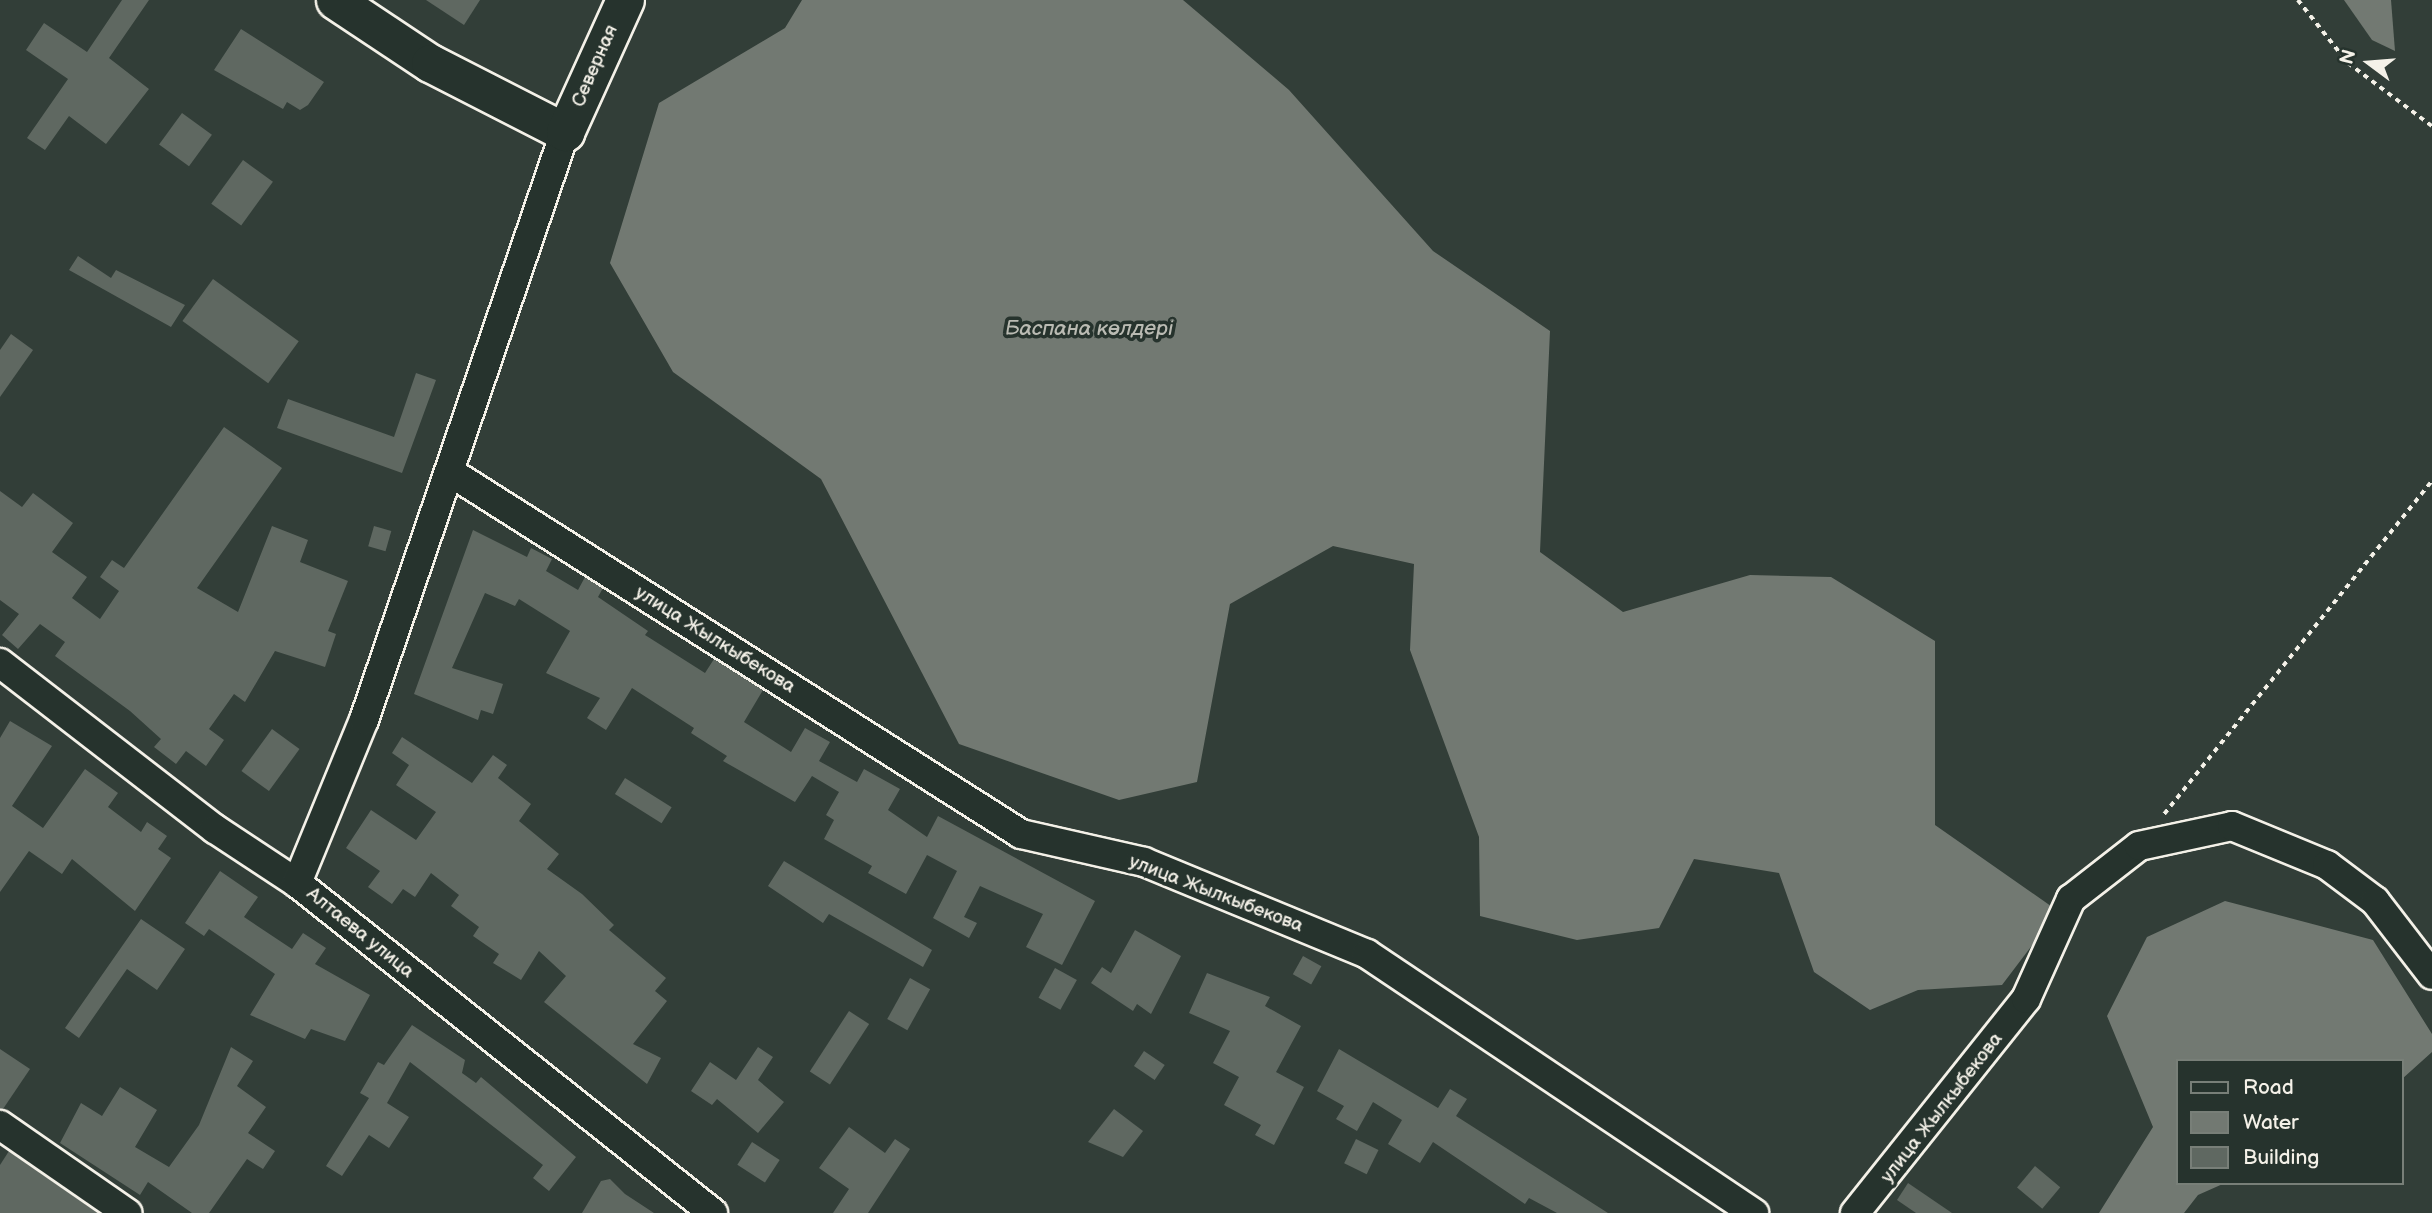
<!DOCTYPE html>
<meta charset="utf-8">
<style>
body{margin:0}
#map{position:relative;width:2432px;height:1213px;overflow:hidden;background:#323e38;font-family:"Balsamiq Sans",sans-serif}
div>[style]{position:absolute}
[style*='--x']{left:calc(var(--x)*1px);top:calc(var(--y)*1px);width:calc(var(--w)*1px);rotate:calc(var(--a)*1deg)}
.water>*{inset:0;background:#727972}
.building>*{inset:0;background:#5f6861;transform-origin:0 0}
.path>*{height:3.5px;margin-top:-1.75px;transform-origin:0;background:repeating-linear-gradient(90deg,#f4f1e8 0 5px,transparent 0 10px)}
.roads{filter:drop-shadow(2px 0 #f4f1e8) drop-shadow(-2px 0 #f4f1e8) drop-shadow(0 2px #f4f1e8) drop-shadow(0 -2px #f4f1e8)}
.minor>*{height:28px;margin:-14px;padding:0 14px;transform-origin:14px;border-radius:14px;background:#26332d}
.major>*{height:37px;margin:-18.5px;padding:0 18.5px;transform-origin:18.5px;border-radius:18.5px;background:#26332d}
span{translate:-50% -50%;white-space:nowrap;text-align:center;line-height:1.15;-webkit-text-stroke:7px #26332d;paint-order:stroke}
.street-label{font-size:19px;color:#f4f1e8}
.water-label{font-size:21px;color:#babbb3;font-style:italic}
.legend{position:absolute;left:2176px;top:1059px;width:228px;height:126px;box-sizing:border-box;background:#26332d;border:2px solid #787f78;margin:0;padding:9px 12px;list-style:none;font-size:21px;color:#f4f1e8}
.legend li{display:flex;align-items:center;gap:14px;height:35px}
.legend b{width:35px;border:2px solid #787f78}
.north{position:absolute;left:2334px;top:28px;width:70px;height:70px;-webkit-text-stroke:5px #26332d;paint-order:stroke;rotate:286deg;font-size:19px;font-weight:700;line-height:28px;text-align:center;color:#f4f1e8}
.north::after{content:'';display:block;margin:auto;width:24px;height:32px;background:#f4f1e8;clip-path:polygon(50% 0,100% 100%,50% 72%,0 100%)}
</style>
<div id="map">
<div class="water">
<i style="clip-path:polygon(802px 0,1183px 0,1289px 90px,1433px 251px,1550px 331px,1540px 552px,1623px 612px,1750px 575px,1831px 577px,1935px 641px,1935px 825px,2058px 911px,2002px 985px,1918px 990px,1870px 1010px,1814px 972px,1779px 873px,1694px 859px,1659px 928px,1577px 940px,1480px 916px,1479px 837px,1410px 650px,1414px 564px,1333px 546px,1230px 604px,1197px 782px,1119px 800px,959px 744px,821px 479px,673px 372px,610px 263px,659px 103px,785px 28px)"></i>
<i style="clip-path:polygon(2344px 0,2391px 0,2395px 51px,2372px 40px)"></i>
<i style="clip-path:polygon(2225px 901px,2373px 940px,2432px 1034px,2432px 1052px,2402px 1079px,2402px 1061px,2178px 1061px,2178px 1183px,2225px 1183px,2198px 1195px,2184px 1213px,2099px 1213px,2153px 1127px,2107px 1016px,2147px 937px)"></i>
</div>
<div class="building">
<i style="clip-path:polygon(122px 0,149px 0,109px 58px,149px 89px,106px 144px,69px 116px,45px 150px,27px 138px,68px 79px,26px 50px,44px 23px,87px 52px)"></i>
<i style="clip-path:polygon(426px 0,480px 0,464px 25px)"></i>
<i style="clip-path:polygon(241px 29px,324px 82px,308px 105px,300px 110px,287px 102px,283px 109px,214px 70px)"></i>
<i style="left:182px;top:113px;width:37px;height:39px;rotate:36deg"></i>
<i style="left:243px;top:160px;width:37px;height:54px;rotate:36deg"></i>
<i style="clip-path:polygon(78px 256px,111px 278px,116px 270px,185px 305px,171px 327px,69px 270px)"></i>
<i style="left:213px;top:279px;width:106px;height:52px;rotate:36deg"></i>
<i style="clip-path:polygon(11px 334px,33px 350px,0 397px,0 350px)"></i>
<i style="clip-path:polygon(416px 373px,436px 380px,402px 473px,277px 428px,288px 399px,394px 437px)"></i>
<i style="clip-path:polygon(224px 427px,282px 468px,197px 588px,238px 612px,272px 526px,308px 540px,300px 562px,348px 581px,328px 631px,336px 634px,325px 667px,275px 651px,245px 702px,234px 694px,209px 729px,224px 740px,206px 766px,186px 751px,176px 764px,154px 747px,161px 739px,130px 711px,55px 656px,65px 642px,40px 624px,18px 649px,2px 635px,19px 614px,0 600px,0 491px,22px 507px,33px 493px,73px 523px,52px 552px,87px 577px,72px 598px,100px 619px,119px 591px,100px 577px,112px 560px,124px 568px)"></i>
<i style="left:374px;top:526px;width:18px;height:21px;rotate:16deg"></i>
<i style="clip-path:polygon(473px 530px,527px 557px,531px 548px,552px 559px,546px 571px,578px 590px,585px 577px,603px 588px,598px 597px,648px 631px,645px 635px,705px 673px,714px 659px,763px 690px,744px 722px,791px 752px,805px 728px,830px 742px,819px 761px,857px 782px,864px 769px,900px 789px,888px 810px,927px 837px,938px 816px,1095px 901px,1062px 965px,1026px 947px,1043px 914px,980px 886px,964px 917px,977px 923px,969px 938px,933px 918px,957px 871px,927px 855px,906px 894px,868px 873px,872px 866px,824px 839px,834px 820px,826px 815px,839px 792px,812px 776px,795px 802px,723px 761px,727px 756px,691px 733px,694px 728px,632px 688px,606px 730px,587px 718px,600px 698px,546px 673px,570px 631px,519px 599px,515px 606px,485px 593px,452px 668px,503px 684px,493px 714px,481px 710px,478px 720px,414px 694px)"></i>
<i style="clip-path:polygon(10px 721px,52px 746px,12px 806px,43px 828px,85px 769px,118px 793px,108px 807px,141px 832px,147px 822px,167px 836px,158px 849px,171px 858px,135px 911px,72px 859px,62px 874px,29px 851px,0 892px,0 738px)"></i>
<i style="left:272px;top:729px;width:34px;height:52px;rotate:36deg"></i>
<i style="clip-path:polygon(402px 737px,472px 783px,493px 755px,507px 765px,498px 778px,531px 804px,519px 821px,559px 854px,547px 869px,582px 894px,614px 925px,609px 930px,666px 978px,655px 991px,667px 1001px,633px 1044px,661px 1058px,647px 1084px,544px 1002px,566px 976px,539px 951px,521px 980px,493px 963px,499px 954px,473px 936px,479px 927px,451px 906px,459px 895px,431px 873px,415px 897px,403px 889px,392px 904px,368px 887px,380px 871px,346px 848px,371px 810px,416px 840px,436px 812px,396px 785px,409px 765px,392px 753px)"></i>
<i style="left:625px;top:778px;width:55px;height:19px;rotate:32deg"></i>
<i style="clip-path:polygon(784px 861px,932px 950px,923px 967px,829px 914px,823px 923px,768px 886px)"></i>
<i style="clip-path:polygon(220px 871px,258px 897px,244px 917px,292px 949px,303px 933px,326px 948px,315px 964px,370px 995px,345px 1041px,311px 1029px,305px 1039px,250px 1015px,275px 974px,209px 929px,204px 936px,185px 923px)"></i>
<i style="clip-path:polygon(141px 919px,185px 949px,157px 990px,127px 969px,79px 1038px,65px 1028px)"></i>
<i style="clip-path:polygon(1135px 930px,1181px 956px,1151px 1014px,1137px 1004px,1133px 1011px,1091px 983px,1102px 967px,1111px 973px)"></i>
<i style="left:1303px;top:956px;width:21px;height:21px;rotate:29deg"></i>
<i style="left:1055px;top:968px;width:25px;height:34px;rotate:29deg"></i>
<i style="clip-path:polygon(1207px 973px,1270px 997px,1265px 1006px,1301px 1026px,1276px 1072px,1304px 1087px,1274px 1145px,1255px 1135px,1261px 1125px,1224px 1105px,1239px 1077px,1213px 1063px,1230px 1031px,1189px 1013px)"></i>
<i style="left:910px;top:978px;width:23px;height:47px;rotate:29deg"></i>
<i style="left:849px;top:1011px;width:24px;height:72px;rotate:33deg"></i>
<i style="clip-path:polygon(412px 1025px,465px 1060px,462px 1073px,476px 1083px,481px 1077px,576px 1157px,549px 1191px,533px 1178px,543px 1165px,410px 1062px,387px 1103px,409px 1117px,389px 1148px,369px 1135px,342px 1176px,326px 1166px,369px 1098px,360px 1093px,378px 1062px,384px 1065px)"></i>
<i style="clip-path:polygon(231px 1047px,253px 1061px,237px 1086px,266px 1107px,248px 1133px,275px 1151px,263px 1169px,247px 1159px,209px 1213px,192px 1213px,148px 1182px,140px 1195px,60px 1143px,81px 1103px,102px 1116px,120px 1087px,157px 1110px,135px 1147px,169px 1167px,199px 1125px)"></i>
<i style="clip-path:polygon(758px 1047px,773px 1057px,758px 1080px,784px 1102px,758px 1133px,717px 1099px,712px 1105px,691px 1091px,710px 1062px,736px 1080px)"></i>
<i style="clip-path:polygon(0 1049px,30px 1069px,3px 1109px,0 1109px)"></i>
<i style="clip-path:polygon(1339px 1049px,1438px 1108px,1450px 1089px,1467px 1099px,1456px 1116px,1608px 1213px,1557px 1213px,1529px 1198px,1525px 1204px,1433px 1142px,1420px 1163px,1388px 1144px,1402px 1120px,1373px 1102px,1357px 1131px,1336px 1119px,1344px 1106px,1317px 1091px)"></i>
<i style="left:1144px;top:1051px;width:25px;height:18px;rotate:34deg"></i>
<i style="clip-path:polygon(1114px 1109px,1143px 1131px,1123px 1157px,1088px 1142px)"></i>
<i style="clip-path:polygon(849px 1127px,885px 1153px,895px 1139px,910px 1149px,868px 1213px,833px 1213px,849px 1189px,819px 1168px)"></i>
<i style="left:1356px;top:1139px;width:25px;height:27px;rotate:26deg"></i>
<i style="left:752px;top:1142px;width:33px;height:27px;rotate:33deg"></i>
<i style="clip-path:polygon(9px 1151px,98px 1213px,0 1213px,0 1165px)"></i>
<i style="left:2035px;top:1166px;width:33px;height:28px;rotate:40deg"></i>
<i style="clip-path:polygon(610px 1179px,625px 1194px,654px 1213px,582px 1213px,601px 1181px)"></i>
<i style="clip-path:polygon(1908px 1183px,1952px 1213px,1916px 1213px,1897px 1200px)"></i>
</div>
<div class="path">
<i style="--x:2298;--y:0;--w:80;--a:51.6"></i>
<i style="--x:2348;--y:63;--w:105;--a:36.9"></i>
<i style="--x:2164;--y:814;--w:427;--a:-51.2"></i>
</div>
<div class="roads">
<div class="minor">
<i style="--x:450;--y:472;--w:676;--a:32.37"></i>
<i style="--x:1021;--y:834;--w:126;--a:12.8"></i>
<i style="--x:1144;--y:862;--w:241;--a:22.4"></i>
<i style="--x:1367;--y:954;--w:466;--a:33.8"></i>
<i style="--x:0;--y:663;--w:272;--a:37.7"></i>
<i style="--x:215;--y:829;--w:98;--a:33.4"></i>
<i style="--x:297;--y:883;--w:531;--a:38.42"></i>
<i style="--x:297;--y:883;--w:176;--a:-67.7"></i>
<i style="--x:364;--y:720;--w:621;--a:-71.13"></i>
<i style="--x:0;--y:1125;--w:155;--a:34.7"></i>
<i style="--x:1855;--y:1213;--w:274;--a:-51.4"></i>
<i style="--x:2026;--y:999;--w:110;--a:-65.8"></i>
<i style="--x:2071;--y:899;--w:86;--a:-37.9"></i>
<i style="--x:2139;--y:846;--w:95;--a:-12.1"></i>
<i style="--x:2232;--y:826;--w:103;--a:22.3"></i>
<i style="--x:2327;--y:865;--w:60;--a:36.9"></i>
<i style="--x:2375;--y:901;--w:93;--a:52.4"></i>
</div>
<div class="major">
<i style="--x:335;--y:0;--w:114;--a:33.6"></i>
<i style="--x:430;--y:63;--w:152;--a:27.1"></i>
<i style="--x:565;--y:132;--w:145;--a:-65.6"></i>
</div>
</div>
<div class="street-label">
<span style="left:595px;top:66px;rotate:-66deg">Северная</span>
<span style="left:715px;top:640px;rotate:32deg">улица Жылкыбекова</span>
<span style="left:1216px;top:894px;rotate:21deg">улица Жылкыбекова</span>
<span style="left:360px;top:933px;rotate:39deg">Алтаева улица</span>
<span style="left:1942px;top:1108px;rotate:-52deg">улица Жылкыбекова</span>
</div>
<div class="water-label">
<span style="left:1089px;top:329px">Баспана көлдері</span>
</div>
<ul class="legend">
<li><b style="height:9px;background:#26332d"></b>Road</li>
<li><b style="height:19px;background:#727972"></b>Water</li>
<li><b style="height:19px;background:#5f6861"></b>Building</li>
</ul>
<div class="north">N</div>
</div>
